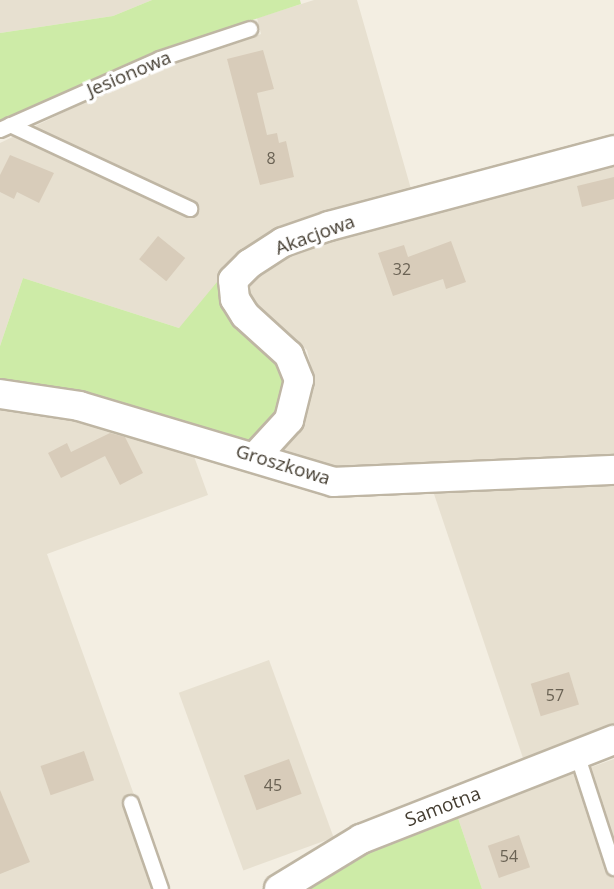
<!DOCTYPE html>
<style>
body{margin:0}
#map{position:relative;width:614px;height:889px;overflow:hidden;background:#f3eee2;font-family:"Open Sans",sans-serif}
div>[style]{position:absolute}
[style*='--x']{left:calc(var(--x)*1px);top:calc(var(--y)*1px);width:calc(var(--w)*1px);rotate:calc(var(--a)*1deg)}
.residential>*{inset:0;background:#e7e0d0;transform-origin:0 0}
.green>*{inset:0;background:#cdeba7}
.building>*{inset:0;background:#d8ccba;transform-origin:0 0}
.roads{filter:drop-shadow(2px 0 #bfb6a4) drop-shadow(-2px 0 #bfb6a4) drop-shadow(0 2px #bfb6a4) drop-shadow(0 -2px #bfb6a4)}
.service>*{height:14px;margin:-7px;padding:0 7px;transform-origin:7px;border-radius:7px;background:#fff}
.minor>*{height:28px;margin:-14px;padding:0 14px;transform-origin:14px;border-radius:14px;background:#fff}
span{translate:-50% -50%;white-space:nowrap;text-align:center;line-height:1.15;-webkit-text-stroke:7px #fff;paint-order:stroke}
.number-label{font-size:16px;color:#6a6254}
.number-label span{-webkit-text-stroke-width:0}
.street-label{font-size:19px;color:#453e32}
</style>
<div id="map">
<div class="residential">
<i style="clip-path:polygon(0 0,152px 0,113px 16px,0 33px)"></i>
<i style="clip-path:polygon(314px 0,357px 0,411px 189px,302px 222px,179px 328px,23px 278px,0 346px,0 143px,162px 65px,261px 34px,257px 18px)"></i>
<i style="clip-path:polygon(614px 161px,614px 456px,340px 471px,279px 452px,302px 425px,314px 379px,307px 350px,248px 303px,246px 286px,297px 249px)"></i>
<i style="clip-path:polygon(0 404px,81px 416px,191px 448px,208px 495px,47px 554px,168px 889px,0 889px)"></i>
<i style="clip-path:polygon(614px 483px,614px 725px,524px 761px,434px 494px)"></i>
<i style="left:269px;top:660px;width:189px;height:96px;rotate:70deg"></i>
<i style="clip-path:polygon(614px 759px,614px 889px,482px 889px,457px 815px)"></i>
</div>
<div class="green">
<i style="clip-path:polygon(152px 0,300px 0,301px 4px,155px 52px,0 123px,0 33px,113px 16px)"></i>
<i style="clip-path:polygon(222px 276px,292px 377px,285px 405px,250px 442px,82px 395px,0 383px,0 346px,23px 278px,179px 328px)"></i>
<i style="clip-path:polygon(457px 815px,482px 889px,310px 889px,372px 851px)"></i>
</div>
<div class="building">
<i style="clip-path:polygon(263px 50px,274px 89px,257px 93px,267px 135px,277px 133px,279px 143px,286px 141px,294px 177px,260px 185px,227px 59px)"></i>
<i style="clip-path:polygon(10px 155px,54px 173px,39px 203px,17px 192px,14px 199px,0 192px,0 175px)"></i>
<i style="clip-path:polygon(614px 177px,614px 199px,582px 207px,577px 186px)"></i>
<i style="left:158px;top:236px;width:35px;height:30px;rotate:39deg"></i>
<i style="clip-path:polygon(451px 241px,466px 282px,446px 289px,443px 279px,393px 296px,378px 253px,404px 245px,408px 257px)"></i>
<i style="clip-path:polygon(110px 433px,125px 437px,143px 473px,120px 485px,105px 456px,61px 478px,48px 453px,67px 443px,71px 452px)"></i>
<i style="left:569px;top:672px;width:34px;height:40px;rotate:73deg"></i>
<i style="left:84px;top:751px;width:31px;height:46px;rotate:71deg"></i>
<i style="left:289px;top:759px;width:37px;height:48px;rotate:70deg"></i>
<i style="clip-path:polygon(0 790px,30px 862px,0 874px)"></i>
<i style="left:519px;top:835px;width:34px;height:33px;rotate:71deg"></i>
</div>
<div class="roads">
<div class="service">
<i style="--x:10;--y:125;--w:199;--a:25"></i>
<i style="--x:0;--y:130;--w:175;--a:-23.9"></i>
<i style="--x:160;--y:59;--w:95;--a:-18.4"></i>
<i style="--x:577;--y:754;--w:120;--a:72"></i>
<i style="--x:131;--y:803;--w:91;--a:70.8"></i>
</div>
<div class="minor">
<i style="--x:0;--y:394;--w:80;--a:8.6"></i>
<i style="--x:79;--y:406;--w:266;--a:16.6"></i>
<i style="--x:334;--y:482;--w:280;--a:-2.5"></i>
<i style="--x:256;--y:456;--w:49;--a:-47.5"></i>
<i style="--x:289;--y:420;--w:41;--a:-76"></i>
<i style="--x:299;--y:380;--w:27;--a:-112"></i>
<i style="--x:289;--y:355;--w:59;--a:-137.7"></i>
<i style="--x:245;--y:315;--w:19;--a:-122"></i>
<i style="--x:235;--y:299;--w:19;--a:-96"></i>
<i style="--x:233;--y:280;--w:23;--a:-45"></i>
<i style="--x:249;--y:264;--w:40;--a:-32.9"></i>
<i style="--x:283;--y:242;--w:49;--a:-19.2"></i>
<i style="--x:329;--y:226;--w:295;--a:-14.9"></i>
<i style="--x:279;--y:889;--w:96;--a:-31.4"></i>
<i style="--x:361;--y:839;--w:272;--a:-21.4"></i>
</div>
</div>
<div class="number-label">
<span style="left:271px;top:158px">8</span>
<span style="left:402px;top:269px">32</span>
<span style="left:555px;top:695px">57</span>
<span style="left:273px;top:785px">45</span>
<span style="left:509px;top:856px">54</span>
</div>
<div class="street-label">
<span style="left:129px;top:74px;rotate:-23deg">Jesionowa</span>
<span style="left:315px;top:235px;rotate:-20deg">Akacjowa</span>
<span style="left:283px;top:465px;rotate:17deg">Groszkowa</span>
<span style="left:443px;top:807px;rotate:-21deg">Samotna</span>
</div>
</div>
